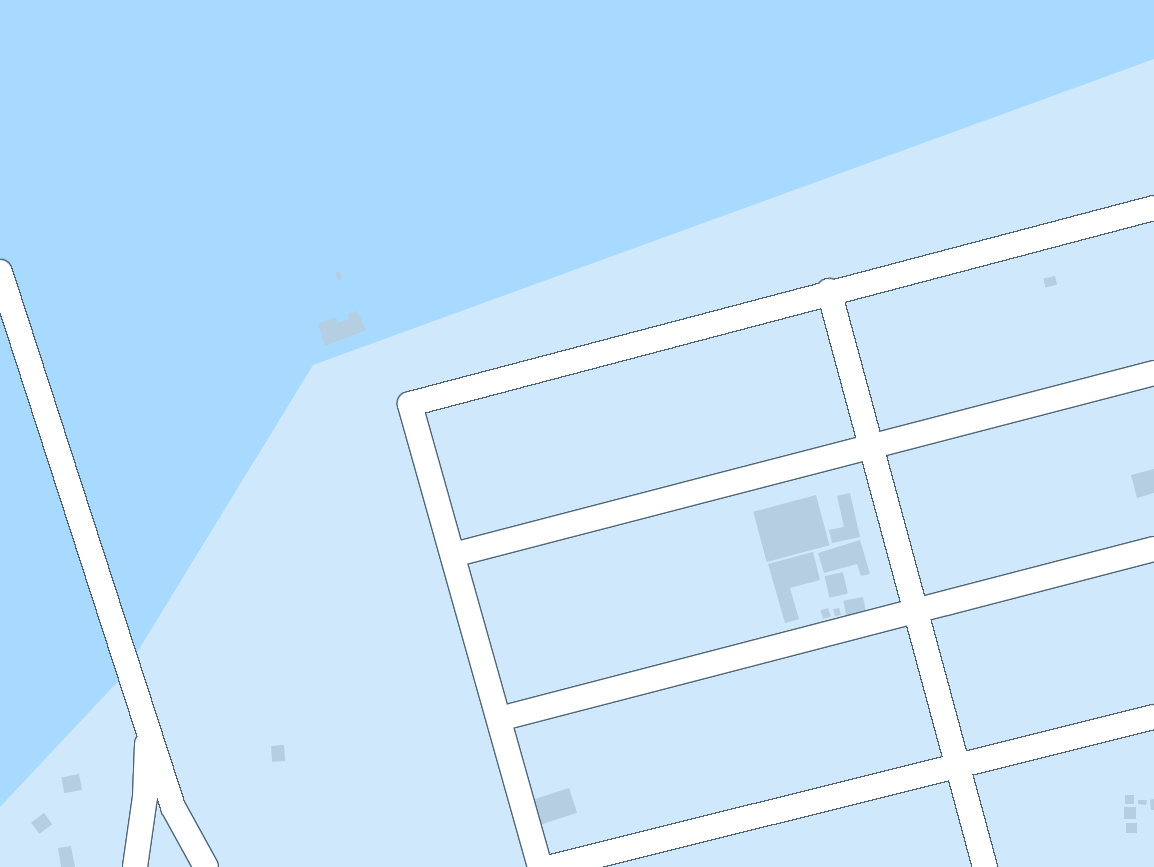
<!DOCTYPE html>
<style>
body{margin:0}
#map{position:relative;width:1154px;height:867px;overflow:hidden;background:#cfe8fc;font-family:Arial,sans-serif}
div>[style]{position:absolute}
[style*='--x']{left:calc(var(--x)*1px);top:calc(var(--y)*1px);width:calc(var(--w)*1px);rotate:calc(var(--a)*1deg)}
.green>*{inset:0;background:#a8d9ff}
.building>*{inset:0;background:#b5cee1;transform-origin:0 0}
.roads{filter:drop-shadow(1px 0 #506677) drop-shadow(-1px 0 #506677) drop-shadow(0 1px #506677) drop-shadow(0 -1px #506677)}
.street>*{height:24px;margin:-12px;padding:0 12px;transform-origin:12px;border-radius:12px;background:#fff}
span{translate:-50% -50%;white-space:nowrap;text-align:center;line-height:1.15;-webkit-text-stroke:5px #e9f3fb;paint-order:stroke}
</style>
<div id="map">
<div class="green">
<i style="clip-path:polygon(0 0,1154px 0,1154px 59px,313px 365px,122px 677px,0 807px)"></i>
</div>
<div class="building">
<i style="clip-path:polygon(340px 271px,342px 279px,338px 280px,335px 273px)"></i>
<i style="left:1055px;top:276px;width:9px;height:12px;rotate:77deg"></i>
<i style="clip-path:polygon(357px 311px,366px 330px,325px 346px,318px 324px,336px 317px,338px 323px,349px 319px,348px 315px)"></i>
<i style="clip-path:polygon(1154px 469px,1154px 493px,1137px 498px,1131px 475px)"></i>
<i style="clip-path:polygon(850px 493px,860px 537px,832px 543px,829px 530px,844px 527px,837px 496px)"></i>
<i style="left:816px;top:495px;width:52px;height:65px;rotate:75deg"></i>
<i style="clip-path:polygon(860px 540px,870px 574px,861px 576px,857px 564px,824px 573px,818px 553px)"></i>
<i style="clip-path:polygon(813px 552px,820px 580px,790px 588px,799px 619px,785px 623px,768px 564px)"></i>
<i style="left:843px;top:572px;width:22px;height:19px;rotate:77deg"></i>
<i style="left:863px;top:597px;width:15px;height:20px;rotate:79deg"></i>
<i style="left:828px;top:608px;width:9px;height:8px;rotate:72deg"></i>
<i style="clip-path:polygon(839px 608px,841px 615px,835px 616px,833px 609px)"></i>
<i style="left:284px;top:745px;width:16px;height:13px;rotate:86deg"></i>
<i style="left:79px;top:774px;width:16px;height:18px;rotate:79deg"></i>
<i style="left:569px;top:788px;width:26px;height:42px;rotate:72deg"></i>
<i style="left:1125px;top:795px;width:9px;height:9px"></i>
<i style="clip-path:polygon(1154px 799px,1154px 810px,1151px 810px,1150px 800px)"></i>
<i style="clip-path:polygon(1138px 800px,1147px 800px,1146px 805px,1138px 804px)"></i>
<i style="left:1124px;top:807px;width:12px;height:12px"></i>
<i style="left:44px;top:813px;width:14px;height:16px;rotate:54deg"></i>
<i style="left:1126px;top:823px;width:11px;height:10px"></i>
<i style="clip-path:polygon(71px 846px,75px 867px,61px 867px,58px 848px)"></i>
</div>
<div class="roads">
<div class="street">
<i style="--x:0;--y:272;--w:562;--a:72.08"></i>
<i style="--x:173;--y:807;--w:68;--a:61.2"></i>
<i style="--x:829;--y:291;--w:597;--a:74.85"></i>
<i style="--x:453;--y:555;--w:724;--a:-14.55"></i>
<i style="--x:499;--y:719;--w:677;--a:-14.55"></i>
<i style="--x:135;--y:867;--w:71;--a:-81.9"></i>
<i style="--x:145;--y:797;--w:53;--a:-87.8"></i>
<i style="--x:540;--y:867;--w:481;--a:-105.7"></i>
<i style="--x:410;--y:404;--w:769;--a:-14.76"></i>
<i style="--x:551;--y:867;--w:621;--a:-13.97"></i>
</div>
</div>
</div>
